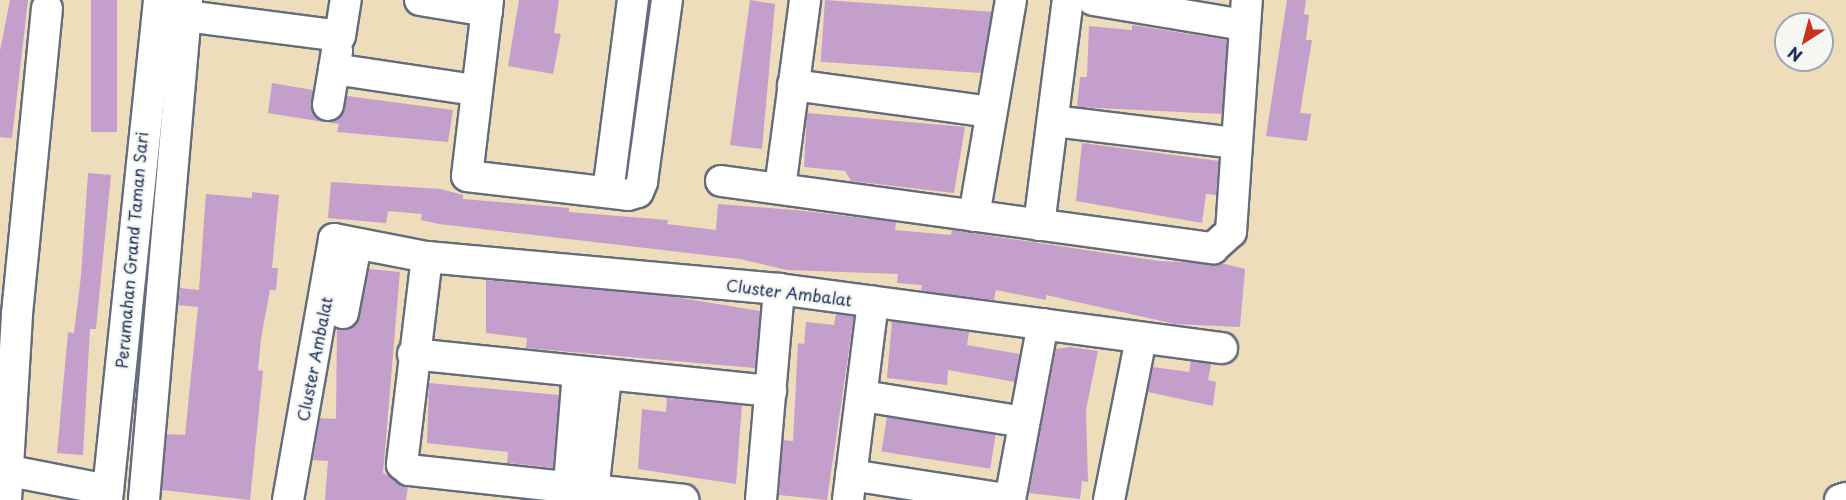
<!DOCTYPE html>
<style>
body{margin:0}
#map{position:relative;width:1846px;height:500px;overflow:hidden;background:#edddba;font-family:"Playpen Sans",sans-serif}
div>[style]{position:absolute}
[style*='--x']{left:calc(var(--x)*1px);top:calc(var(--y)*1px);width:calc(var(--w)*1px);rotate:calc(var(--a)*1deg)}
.building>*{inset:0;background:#c49fcc;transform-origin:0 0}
.roads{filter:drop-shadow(2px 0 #646c7e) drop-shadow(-2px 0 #646c7e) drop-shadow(0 2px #646c7e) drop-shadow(0 -2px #646c7e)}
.minor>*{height:30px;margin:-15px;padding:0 15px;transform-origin:15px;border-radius:15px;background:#fff}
span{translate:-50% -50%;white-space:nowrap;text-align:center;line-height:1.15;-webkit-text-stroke:5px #f6f6f2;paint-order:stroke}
.street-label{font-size:16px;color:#1b2f5e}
.north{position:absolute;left:1774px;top:12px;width:60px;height:60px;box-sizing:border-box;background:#f6f6f2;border:2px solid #9ea6b7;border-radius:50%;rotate:216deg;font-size:16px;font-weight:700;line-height:24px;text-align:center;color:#1b2f5e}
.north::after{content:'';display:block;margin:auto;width:21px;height:27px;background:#c8321e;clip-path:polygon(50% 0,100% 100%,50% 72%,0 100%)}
</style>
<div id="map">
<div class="building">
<i style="clip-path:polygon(10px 0,28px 0,12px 138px,0 137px,0 51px)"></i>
<i style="left:91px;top:0;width:26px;height:132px"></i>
<i style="clip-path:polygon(519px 0,559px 0,554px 33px,561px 34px,553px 74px,508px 66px)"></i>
<i style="clip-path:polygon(750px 0,775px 4px,762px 149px,730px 145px)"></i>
<i style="left:825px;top:0;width:167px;height:62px;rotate:4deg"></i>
<i style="clip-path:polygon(1287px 0,1306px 0,1304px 14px,1309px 15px,1306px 40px,1312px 40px,1300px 113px,1311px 114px,1307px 141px,1266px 136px)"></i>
<i style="clip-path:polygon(1132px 25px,1227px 40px,1222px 114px,1077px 107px,1080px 77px,1087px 77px,1089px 26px,1132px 30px)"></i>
<i style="clip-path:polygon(272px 83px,313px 90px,312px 110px,324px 122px,268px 113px)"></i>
<i style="clip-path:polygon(347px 96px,453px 110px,448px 142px,337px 132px,339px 124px,326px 122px,342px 115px)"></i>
<i style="clip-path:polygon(807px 113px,965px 127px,954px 193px,851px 181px,845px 171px,804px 167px)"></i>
<i style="clip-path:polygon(1082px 143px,1219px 161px,1216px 195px,1206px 194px,1202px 223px,1076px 201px)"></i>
<i style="clip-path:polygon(88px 173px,111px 175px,96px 329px,90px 329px,83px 455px,57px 453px,68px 332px,74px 333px,81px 276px)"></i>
<i style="clip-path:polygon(331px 182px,441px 189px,463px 195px,463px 199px,569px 208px,569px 212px,668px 220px,667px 224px,716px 230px,718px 204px,796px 210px,896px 222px,895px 230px,951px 235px,952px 230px,1159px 261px,1225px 264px,1245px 269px,1240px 327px,1175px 324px,1046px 295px,1046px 300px,996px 290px,994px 300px,921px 291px,922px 285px,897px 283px,898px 274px,787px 270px,740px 259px,439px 224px,421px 220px,422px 214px,388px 211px,386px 223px,328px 218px)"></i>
<i style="clip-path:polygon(252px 192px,279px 195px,272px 268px,278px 268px,276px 290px,270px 290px,261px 339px,258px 370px,263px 371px,250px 500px,162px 490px,167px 434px,185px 435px,198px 307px,178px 305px,180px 288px,199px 290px,206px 194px,252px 198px)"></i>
<i style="clip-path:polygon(369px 269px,400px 272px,383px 473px,408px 487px,406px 500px,325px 500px,328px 461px,313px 460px,320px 418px,336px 419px,337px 329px,356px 324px)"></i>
<i style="clip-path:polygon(486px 280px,669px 296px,760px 311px,755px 368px,526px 348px,527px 338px,486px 333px)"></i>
<i style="clip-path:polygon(836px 314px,854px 316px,827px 500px,779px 495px,783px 440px,793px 441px,798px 343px,804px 344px,806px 322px,834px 325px)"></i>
<i style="clip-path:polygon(892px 321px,969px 332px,967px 345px,1020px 354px,1015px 382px,948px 370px,947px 385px,887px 378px)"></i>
<i style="clip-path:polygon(1070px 347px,1098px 351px,1086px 410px,1088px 482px,1082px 481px,1080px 499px,1029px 493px,1056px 349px)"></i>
<i style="clip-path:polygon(1191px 361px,1211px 364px,1208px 380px,1216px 382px,1213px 406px,1148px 392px,1153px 367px,1189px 372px)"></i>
<i style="clip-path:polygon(429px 383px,559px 395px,553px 468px,507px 463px,508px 452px,427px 443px)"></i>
<i style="clip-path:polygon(667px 398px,742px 405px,736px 484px,638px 469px,642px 409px,666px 412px)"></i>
<i style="left:887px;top:417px;width:110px;height:35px;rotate:9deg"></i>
</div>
<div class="roads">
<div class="minor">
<i style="--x:420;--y:0;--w:68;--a:9.3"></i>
<i style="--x:488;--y:0;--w:177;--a:96.8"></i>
<i style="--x:467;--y:176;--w:162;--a:6.7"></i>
<i style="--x:628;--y:195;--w:10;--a:-17"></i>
<i style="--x:638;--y:192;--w:11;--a:-68"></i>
<i style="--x:642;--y:182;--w:184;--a:-82.2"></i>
<i style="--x:1093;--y:0;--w:153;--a:9.4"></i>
<i style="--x:186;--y:16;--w:155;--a:7.4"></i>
<i style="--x:340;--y:36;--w:36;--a:-81"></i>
<i style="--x:334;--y:69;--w:142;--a:8.5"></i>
<i style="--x:793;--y:85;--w:200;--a:7.8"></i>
<i style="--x:328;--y:105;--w:55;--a:-80.5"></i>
<i style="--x:1053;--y:121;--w:182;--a:6.9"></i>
<i style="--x:721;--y:181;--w:497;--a:7.8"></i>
<i style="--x:1213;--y:248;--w:24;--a:-42"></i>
<i style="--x:1231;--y:232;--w:233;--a:-86.1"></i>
<i style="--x:780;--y:188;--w:190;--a:-82.4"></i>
<i style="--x:608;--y:192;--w:194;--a:-82.6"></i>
<i style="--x:974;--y:216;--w:219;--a:-80.3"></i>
<i style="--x:1039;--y:225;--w:227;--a:-82.7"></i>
<i style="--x:427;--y:257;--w:209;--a:96.9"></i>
<i style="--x:402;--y:464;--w:9;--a:41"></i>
<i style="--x:409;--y:470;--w:276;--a:6.2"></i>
<i style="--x:343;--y:313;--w:69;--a:-79.2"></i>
<i style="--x:413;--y:354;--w:360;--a:5.9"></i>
<i style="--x:863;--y:396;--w:163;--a:9.2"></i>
<i style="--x:0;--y:469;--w:110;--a:11"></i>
<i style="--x:851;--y:475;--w:161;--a:8.9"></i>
<i style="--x:569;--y:484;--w:113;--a:-85.4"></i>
<i style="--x:6;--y:500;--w:186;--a:-86.6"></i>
<i style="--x:17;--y:314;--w:307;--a:-84.4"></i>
<i style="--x:107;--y:500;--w:503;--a:-84.06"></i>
<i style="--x:144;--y:500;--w:502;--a:-85.08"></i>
<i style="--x:288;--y:500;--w:265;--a:-80"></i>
<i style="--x:334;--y:239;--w:95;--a:11"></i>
<i style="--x:427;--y:257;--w:353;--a:5.2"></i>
<i style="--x:779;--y:289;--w:447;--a:7.6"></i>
<i style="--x:592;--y:500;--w:124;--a:-83.5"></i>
<i style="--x:761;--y:500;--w:212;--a:-85.1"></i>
<i style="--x:848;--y:500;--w:200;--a:-82.8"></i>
<i style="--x:1010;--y:500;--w:179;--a:-79.4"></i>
<i style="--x:1109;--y:500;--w:165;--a:-78.8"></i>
<i style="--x:1840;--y:500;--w:6;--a:-18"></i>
</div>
</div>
<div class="street-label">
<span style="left:131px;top:250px;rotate:-85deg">Perumahan Grand Taman Sari</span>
<span style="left:789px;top:292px;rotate:7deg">Cluster Ambalat</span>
<span style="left:314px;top:359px;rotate:-79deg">Cluster Ambalat</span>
</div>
<div class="north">N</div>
</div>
